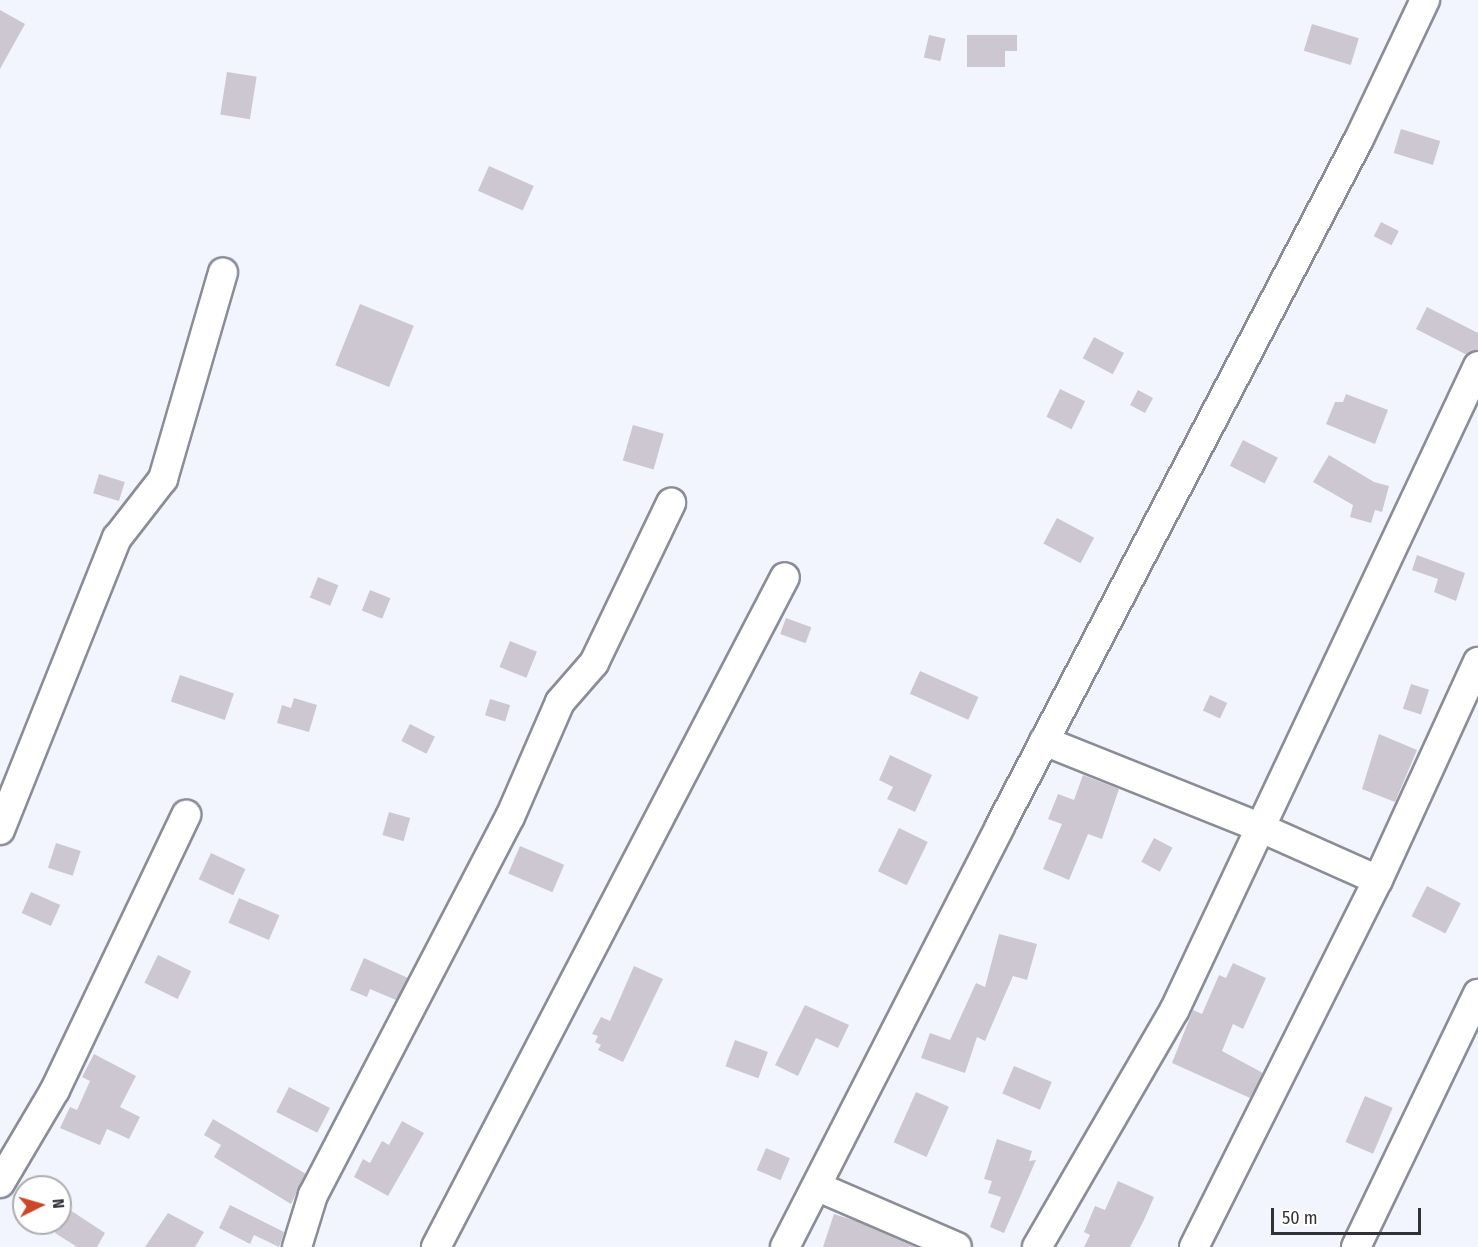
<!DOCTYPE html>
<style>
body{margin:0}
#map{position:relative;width:1478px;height:1247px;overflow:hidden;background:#f2f5fe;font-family:"Fira Sans Condensed",sans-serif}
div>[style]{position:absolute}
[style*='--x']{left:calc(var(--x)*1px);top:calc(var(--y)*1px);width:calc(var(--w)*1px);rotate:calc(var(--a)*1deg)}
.building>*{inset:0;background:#cdc7d1;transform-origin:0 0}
.roads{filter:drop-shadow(2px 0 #8a8d97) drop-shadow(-2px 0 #8a8d97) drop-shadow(0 2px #8a8d97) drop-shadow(0 -2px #8a8d97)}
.minor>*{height:28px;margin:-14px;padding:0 14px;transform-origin:14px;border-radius:14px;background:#fff}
span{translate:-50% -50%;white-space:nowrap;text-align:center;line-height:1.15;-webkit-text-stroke:6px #fff;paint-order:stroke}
.north{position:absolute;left:12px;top:1175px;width:60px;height:60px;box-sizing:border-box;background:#fff;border:2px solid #adadaf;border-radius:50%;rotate:85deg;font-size:16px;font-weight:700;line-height:24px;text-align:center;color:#313236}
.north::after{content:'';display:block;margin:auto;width:21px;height:27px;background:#cf4527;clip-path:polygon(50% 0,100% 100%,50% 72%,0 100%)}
.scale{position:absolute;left:1271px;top:1208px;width:150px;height:27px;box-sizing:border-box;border:3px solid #313236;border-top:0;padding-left:8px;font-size:18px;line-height:21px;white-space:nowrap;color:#313236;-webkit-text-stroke:4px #fff;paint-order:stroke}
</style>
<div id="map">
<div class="building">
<i style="clip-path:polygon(0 10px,25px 24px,0 69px)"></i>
<i style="left:1312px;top:24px;width:49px;height:28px;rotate:17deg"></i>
<i style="left:929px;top:35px;width:17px;height:23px;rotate:13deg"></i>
<i style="clip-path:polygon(967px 35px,1017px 35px,1017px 51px,1005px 51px,1005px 67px,967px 67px)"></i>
<i style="left:227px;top:72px;width:30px;height:43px;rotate:9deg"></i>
<i style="left:1401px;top:129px;width:41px;height:25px;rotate:17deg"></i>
<i style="left:489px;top:166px;width:49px;height:27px;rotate:24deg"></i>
<i style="left:1381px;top:222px;width:20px;height:16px;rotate:27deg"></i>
<i style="left:360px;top:304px;width:58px;height:66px;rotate:22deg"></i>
<i style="clip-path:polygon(1427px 307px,1478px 333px,1478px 350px,1467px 355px,1416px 329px)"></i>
<i style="left:1094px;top:337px;width:34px;height:24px;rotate:28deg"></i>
<i style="left:1060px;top:389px;width:28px;height:31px;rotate:26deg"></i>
<i style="left:1138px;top:390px;width:17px;height:17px;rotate:28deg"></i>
<i style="clip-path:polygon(1346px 394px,1388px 410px,1375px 444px,1326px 424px,1335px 402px,1343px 402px)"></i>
<i style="left:633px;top:425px;width:32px;height:37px;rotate:16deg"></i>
<i style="left:1243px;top:440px;width:39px;height:29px;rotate:27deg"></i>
<i style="clip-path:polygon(1329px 455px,1374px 482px,1389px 486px,1382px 512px,1375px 510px,1371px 523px,1350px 517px,1353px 505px,1313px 482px)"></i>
<i style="left:99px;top:474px;width:27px;height:20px;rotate:17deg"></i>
<i style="left:1057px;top:518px;width:42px;height:29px;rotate:28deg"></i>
<i style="clip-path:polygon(1417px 555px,1465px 573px,1456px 601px,1434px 592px,1438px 579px,1412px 570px)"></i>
<i style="left:318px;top:577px;width:22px;height:22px;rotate:22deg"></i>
<i style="left:370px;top:590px;width:22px;height:22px;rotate:22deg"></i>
<i style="left:786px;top:618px;width:27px;height:17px;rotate:20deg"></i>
<i style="left:510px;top:641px;width:29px;height:28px;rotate:22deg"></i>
<i style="left:920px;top:671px;width:64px;height:25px;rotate:24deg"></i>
<i style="left:180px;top:675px;width:57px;height:28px;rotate:19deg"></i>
<i style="left:1411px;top:684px;width:19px;height:26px;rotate:18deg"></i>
<i style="left:1210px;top:695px;width:19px;height:17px;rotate:25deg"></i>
<i style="clip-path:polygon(294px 698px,317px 705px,309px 732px,277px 723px,282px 705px,291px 708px)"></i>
<i style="left:490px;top:699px;width:21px;height:17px;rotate:17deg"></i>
<i style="left:410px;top:724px;width:28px;height:19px;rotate:27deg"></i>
<i style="clip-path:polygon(1379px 734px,1417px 750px,1395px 802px,1362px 789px)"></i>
<i style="clip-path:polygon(890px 755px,932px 775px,915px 812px,887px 799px,893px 787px,879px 780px)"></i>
<i style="clip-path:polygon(1083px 775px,1119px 789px,1102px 839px,1088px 834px,1069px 880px,1043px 869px,1062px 824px,1048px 819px,1058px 794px,1074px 800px)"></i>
<i style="left:389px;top:812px;width:22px;height:24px;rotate:16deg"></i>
<i style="left:899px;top:828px;width:32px;height:48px;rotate:26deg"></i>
<i style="left:1154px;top:838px;width:21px;height:27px;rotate:28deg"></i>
<i style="left:56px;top:843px;width:26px;height:26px;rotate:18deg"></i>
<i style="left:520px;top:846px;width:48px;height:30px;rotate:23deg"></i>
<i style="left:211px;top:853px;width:38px;height:29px;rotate:25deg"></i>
<i style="left:1427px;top:886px;width:38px;height:34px;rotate:27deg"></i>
<i style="left:31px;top:892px;width:32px;height:23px;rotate:24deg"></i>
<i style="left:239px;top:898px;width:44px;height:27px;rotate:23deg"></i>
<i style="clip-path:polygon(999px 934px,1037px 944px,1027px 980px,1013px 976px,985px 1041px,977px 1037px,965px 1073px,921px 1058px,930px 1033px,950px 1040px,976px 983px,985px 987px)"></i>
<i style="left:158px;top:955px;width:37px;height:31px;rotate:26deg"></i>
<i style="clip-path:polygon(364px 958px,408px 978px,396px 1000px,370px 989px,367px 997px,350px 990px)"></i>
<i style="clip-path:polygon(1233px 963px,1266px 978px,1243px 1029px,1233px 1024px,1222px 1051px,1263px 1073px,1250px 1098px,1172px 1063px,1193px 1010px,1202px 1014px,1219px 975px,1226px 978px)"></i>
<i style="clip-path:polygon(634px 966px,663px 979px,623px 1062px,598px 1050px,601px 1045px,595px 1042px,598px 1036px,592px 1034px,601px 1017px,610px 1021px)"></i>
<i style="clip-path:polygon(805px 1005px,849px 1025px,838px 1048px,816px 1038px,798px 1076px,775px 1065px)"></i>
<i style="left:735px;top:1040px;width:35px;height:28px;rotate:20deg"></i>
<i style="clip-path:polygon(94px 1054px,136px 1076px,120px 1107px,140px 1117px,129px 1139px,107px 1129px,100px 1145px,60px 1128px,70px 1107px,77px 1110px,90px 1081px,82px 1077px)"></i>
<i style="left:1014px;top:1066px;width:41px;height:30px;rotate:23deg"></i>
<i style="left:289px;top:1087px;width:46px;height:28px;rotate:27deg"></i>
<i style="left:916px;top:1092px;width:36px;height:55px;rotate:24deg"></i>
<i style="left:1365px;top:1096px;width:30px;height:50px;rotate:23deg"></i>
<i style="clip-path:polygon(213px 1119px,306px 1174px,291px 1204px,214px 1157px,221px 1145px,204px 1135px)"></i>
<i style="clip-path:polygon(402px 1121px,424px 1133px,388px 1196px,354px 1177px,363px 1159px,370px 1163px,382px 1141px,389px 1145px)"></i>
<i style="clip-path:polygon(997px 1139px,1032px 1151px,1029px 1161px,1036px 1160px,1004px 1233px,990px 1227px,1001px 1197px,988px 1193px,992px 1181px,984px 1179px)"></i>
<i style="left:766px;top:1148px;width:26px;height:24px;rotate:23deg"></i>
<i style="clip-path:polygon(1118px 1181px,1154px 1197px,1144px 1220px,1130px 1247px,1084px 1247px,1090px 1235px,1084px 1232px,1095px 1206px,1105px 1210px)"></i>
<i style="clip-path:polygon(230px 1205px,284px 1232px,279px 1247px,254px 1235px,250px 1244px,219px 1228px)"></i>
<i style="clip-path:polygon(70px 1210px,105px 1233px,97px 1247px,77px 1247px,55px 1233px)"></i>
<i style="clip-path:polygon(168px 1213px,204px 1232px,195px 1247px,145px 1247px)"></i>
<i style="clip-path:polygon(834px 1214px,856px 1221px,915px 1247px,823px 1247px)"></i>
</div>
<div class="roads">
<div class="minor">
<i style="--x:1044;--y:741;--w:234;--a:21.8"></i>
<i style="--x:1261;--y:828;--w:128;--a:24"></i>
<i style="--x:0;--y:830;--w:315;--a:-68.2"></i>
<i style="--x:117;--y:538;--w:75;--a:-52.1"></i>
<i style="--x:163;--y:479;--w:215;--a:-73.8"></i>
<i style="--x:0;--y:1183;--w:108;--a:-59.4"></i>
<i style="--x:55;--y:1090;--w:305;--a:-64.5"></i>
<i style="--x:818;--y:1187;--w:151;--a:23.3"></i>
<i style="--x:297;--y:1247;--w:54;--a:-72.9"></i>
<i style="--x:313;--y:1195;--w:426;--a:-62.5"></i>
<i style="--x:510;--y:817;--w:125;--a:-66.5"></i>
<i style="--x:560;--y:702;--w:52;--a:-48.9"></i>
<i style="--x:594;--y:663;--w:178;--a:-64.3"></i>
<i style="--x:436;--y:1247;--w:755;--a:-62.49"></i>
<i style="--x:785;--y:1247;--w:473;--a:-62.9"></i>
<i style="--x:1000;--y:826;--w:775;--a:-62.41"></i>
<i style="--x:1359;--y:139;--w:154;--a:-64.6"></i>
<i style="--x:1037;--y:1247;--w:273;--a:-59.9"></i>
<i style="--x:1174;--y:1011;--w:713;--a:-64.76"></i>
<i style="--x:1194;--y:1247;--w:411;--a:-63.4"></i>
<i style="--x:1378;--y:880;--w:240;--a:-65.4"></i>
<i style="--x:1356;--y:1247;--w:281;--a:-64.3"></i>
</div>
</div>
<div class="north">N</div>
<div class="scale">50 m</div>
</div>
